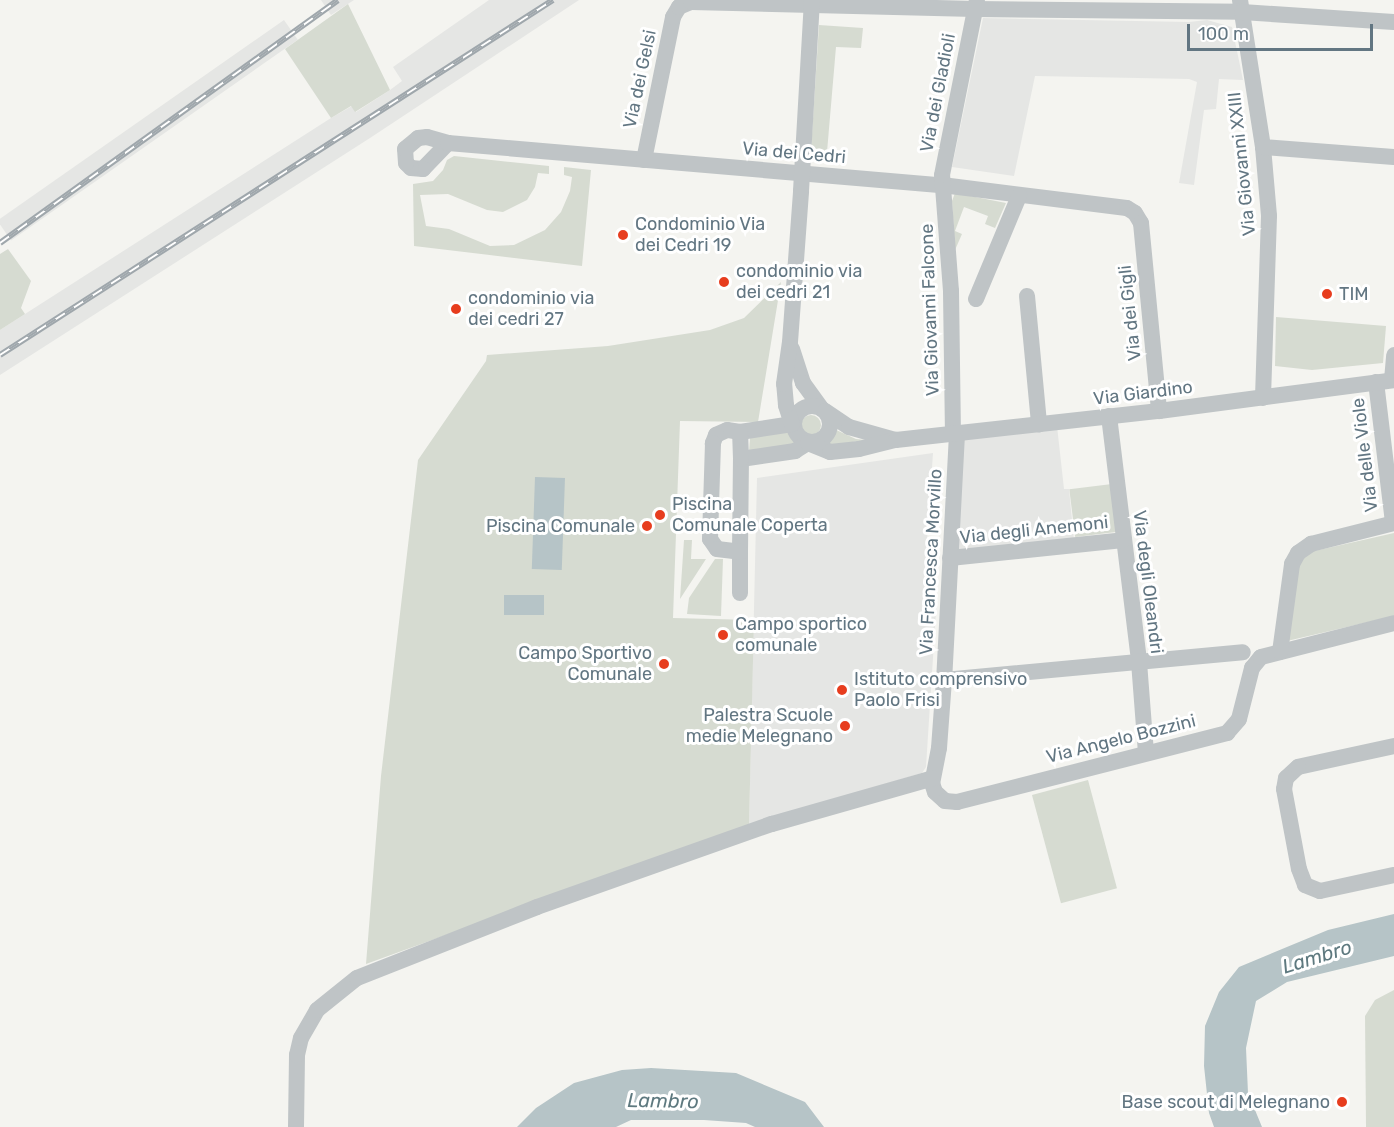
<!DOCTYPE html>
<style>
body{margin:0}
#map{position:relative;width:1394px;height:1127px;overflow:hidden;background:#f4f4f0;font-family:Rubik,sans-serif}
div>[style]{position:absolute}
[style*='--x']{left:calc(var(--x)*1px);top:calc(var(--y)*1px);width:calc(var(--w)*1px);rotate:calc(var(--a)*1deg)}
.built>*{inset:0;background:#e5e6e4;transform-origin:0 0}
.green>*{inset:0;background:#d6dbd1;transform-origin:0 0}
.round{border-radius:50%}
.water>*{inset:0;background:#b6c4c7;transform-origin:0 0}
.minor>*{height:16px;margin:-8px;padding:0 8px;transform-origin:8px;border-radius:8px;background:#bfc4c6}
.minor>.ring{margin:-8px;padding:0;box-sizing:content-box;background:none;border:16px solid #bfc4c6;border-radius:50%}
.rail>*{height:6px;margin-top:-3px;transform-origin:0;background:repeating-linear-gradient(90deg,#fff 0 11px,#9fa7ac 0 22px);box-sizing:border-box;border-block:2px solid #9fa7ac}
.minor-bridge>*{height:16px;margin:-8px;padding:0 8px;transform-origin:8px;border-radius:8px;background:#bfc4c6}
.dots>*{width:16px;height:16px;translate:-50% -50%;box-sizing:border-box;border:3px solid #fff;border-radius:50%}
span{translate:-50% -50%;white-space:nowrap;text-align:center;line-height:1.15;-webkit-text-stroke:6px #fff;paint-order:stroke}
.street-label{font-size:18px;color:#627682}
.poi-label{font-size:18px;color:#627682}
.left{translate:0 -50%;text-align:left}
.right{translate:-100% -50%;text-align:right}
.water-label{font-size:20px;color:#5e797f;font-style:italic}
.scale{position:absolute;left:1187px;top:24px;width:186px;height:27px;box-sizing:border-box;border:3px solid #627682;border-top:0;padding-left:8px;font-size:18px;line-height:21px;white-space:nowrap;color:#627682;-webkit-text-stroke:4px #fff;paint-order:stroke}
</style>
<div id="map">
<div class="built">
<i style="clip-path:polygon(321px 0,354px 0,331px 15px)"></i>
<i style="clip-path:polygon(489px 0,579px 0,370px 138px,0 375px,0 330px,331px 118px,352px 106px,356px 112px,390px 90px,402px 81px,393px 67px)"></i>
<i style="clip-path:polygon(983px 18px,1189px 22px,1207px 20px,1232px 27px,1243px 80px,1219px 79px,1216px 109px,1204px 110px,1194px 185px,1179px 183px,1197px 82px,1189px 79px,1035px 76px,1014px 176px,952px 167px)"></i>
<i style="left:284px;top:20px;width:24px;height:350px;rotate:55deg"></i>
<i style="clip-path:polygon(1057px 426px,1064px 489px,1069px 489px,1074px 541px,954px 554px,960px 437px)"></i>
<i style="clip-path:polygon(933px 453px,924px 585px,937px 595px,926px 767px,922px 773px,749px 825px,757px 478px)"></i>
</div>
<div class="green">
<i style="clip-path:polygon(348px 4px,390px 90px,355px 112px,351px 106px,331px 118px,285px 49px)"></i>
<i style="clip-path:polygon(819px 25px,863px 28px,861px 48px,836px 47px,827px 152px,811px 150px)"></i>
<i style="clip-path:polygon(454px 156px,549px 166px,549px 174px,538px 173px,535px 187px,527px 200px,503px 212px,487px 210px,448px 194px,420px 195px,426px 226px,449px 229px,490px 246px,514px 245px,545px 230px,561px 212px,570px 191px,572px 177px,564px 175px,564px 167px,591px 170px,582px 266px,414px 246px,413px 184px,433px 181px,443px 170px,447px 160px)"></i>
<i style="clip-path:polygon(955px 193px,1006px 203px,995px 228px,985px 224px,988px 216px,964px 207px,955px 231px,962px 234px,955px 250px,952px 201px)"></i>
<i style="clip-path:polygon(8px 249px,31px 281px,21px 308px,25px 314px,0 330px,0 254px)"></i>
<i style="clip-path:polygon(781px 282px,758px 422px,680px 421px,673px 618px,754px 620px,749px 825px,366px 964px,381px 776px,418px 460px,486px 361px,487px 355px,608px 346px,710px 330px,744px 318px)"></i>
<i style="clip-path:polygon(1276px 317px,1386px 326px,1383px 363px,1312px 370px,1275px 366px)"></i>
<i class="round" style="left:801px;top:415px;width:20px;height:20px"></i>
<i style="clip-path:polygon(788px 429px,800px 444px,749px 452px,750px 438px)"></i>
<i style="clip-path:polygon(834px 429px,856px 439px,866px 440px,833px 445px,825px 443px)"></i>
<i style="left:1112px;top:484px;width:48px;height:43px;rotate:83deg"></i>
<i style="clip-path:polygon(1394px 533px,1394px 616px,1287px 641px,1300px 561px,1310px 552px)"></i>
<i style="clip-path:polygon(684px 540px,692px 540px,691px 559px,706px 559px,680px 599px)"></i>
<i style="clip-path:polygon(715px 559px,723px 559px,721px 616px,687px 614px,689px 598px)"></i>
<i style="left:1088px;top:780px;width:112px;height:58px;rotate:75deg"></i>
<i style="clip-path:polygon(1394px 990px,1394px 1127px,1366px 1127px,1365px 1016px,1375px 1000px)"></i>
</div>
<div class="water">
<i style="left:535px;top:477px;width:30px;height:92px;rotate:2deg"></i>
<i style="left:504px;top:595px;width:40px;height:20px"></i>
<i style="clip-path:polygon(1394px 914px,1394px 956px,1287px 982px,1256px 1001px,1246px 1048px,1248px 1093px,1262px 1127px,1214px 1127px,1209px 1113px,1204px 1066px,1205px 1026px,1219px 992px,1239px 967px,1328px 930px)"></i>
<i style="clip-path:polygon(651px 1068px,736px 1073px,805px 1102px,824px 1127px,755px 1127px,746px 1123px,704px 1120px,631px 1120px,616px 1127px,517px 1127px,536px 1108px,574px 1083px,622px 1070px)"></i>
</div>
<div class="minor">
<i style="--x:1240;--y:0;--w:149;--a:81.1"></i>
<i style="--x:1263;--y:147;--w:69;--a:85"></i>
<i style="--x:1269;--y:216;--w:182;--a:91.9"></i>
<i style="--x:448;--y:143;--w:36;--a:134"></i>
<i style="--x:423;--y:169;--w:12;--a:-175"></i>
<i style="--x:411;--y:168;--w:7;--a:-135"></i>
<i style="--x:406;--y:163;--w:14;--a:-94"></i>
<i style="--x:405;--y:149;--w:17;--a:-40"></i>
<i style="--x:418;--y:138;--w:9;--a:-6"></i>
<i style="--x:427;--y:137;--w:22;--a:16"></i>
<i style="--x:448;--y:143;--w:496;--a:4.9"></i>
<i style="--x:942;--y:185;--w:186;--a:7.1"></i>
<i style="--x:1127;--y:208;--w:9;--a:32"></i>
<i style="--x:1135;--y:213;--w:12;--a:59"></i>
<i style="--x:1141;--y:223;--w:189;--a:84.5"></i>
<i style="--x:1263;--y:147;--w:131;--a:4.4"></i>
<i style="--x:644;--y:160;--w:146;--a:-78.5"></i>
<i style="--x:673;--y:17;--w:12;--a:-59"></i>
<i style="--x:679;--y:7;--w:13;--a:-23"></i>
<i style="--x:691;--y:2;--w:284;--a:1.4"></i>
<i style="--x:975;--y:9;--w:267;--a:0.6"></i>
<i style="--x:1242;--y:12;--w:152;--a:3.8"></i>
<i style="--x:1027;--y:296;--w:129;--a:84.6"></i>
<i style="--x:976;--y:299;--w:112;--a:-67.3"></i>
<i style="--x:792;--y:349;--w:36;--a:72"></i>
<i style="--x:803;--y:383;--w:32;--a:54"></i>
<i style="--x:1392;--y:380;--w:25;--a:-85"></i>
<i style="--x:1376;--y:382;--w:142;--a:83.1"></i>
<i class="ring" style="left:794px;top:406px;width:20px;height:20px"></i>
<i style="--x:825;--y:411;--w:29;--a:34"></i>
<i style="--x:849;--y:427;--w:48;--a:15.8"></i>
<i style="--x:1109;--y:416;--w:248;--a:83"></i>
<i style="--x:1139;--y:662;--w:90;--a:85.6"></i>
<i style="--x:740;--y:432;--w:53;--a:-8.7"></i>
<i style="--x:792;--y:424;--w:20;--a:-108"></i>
<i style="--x:786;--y:405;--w:21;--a:-95"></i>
<i style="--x:784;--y:384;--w:42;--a:-81.9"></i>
<i style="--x:790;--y:342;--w:151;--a:-85.8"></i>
<i style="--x:957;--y:434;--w:246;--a:93"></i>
<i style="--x:944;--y:680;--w:68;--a:94.2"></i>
<i style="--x:939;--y:748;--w:36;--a:101"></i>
<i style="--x:932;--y:783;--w:9;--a:72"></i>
<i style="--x:935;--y:792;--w:13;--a:42"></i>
<i style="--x:945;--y:801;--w:12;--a:5"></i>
<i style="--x:957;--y:802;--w:279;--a:-14.3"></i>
<i style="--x:1227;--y:733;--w:18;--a:-49"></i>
<i style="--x:1239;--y:719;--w:53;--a:-75.7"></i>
<i style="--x:1252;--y:668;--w:14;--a:-51"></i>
<i style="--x:1261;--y:657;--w:137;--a:-14.3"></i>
<i style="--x:953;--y:435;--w:144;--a:-90.8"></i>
<i style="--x:951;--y:291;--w:116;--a:-94.4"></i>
<i style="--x:942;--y:175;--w:178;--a:-78.7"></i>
<i style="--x:741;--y:459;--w:55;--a:-8.4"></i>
<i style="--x:795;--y:451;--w:15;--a:-32"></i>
<i style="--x:808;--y:443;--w:24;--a:22"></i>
<i style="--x:830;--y:452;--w:29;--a:-6"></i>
<i style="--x:859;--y:449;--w:38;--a:-14"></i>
<i style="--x:896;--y:440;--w:265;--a:-6.3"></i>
<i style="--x:1159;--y:411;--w:237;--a:-7.5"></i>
<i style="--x:950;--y:558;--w:174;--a:-5.9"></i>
<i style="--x:740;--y:593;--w:41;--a:-90"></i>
<i style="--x:740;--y:552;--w:93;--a:-89.4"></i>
<i style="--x:741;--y:459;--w:27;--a:-92"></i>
<i style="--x:740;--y:432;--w:13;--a:-171"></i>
<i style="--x:727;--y:430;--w:12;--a:156"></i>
<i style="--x:716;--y:435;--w:9;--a:111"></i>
<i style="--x:713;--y:443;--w:96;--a:91.8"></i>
<i style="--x:710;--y:539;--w:12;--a:55"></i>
<i style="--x:717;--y:549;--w:23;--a:7"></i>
<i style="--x:1280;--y:652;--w:89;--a:-82.2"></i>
<i style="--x:1292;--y:564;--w:13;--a:-61"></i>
<i style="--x:1298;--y:553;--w:16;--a:-35"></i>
<i style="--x:1311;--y:544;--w:86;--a:-14.2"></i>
<i style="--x:944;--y:680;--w:300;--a:-5.3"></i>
<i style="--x:1394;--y:746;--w:98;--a:167.7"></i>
<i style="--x:1298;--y:767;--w:16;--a:137"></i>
<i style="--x:1286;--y:778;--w:11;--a:100"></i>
<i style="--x:1284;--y:789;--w:81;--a:79.4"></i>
<i style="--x:1299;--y:869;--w:17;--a:69"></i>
<i style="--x:1305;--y:885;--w:16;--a:22"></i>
<i style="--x:1320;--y:891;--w:76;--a:-12.2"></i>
<i style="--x:296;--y:1127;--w:72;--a:-89.2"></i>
<i style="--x:297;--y:1055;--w:17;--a:-77"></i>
<i style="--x:301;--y:1038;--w:32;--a:-60"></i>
<i style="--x:317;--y:1010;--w:51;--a:-38.7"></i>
<i style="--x:357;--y:978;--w:193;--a:-21.5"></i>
<i style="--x:537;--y:907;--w:249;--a:-19.5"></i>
<i style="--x:772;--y:824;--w:167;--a:-15.9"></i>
</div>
<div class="rail">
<i style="--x:0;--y:243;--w:416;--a:-35.7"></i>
<i style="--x:0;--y:355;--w:657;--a:-32.7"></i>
</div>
<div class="minor-bridge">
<i style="--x:801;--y:191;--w:191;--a:-86.7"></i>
</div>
<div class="dots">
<i style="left:623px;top:235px;background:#e73d1e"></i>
<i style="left:724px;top:282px;background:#e73d1e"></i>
<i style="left:1327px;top:294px;background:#e73d1e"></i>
<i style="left:456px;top:309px;background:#e73d1e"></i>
<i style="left:660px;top:515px;background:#e73d1e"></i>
<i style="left:647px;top:526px;background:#e73d1e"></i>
<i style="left:723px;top:635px;background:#e73d1e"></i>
<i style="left:664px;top:664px;background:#e73d1e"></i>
<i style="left:842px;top:690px;background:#e73d1e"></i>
<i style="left:845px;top:726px;background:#e73d1e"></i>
<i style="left:1342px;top:1102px;background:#e73d1e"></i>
</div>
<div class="street-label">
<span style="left:640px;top:79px;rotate:-78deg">Via dei Gelsi</span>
<span style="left:938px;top:93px;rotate:-79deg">Via dei Gladioli</span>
<span style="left:794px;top:153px;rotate:5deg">Via dei Cedri</span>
<span style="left:1242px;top:164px;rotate:-96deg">Via Giovanni XXIII</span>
<span style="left:930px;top:310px;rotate:-92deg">Via Giovanni Falcone</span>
<span style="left:1130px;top:313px;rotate:-96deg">Via dei Gigli</span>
<span style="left:1143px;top:393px;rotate:-7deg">Via Giardino</span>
<span style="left:1365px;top:455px;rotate:-97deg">Via delle Viole</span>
<span style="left:1034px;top:530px;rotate:-6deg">Via degli Anemoni</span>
<span style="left:931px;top:562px;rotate:-87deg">Via Francesca Morvillo</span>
<span style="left:1148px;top:582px;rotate:83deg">Via degli Oleandri</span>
<span style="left:1121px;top:739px;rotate:-14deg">Via Angelo Bozzini</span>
</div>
<div class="poi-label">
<span class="left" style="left:635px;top:235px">Condominio Via<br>dei Cedri 19</span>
<span class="left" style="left:736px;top:282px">condominio via<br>dei cedri 21</span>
<span class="left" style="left:1339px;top:294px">TIM</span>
<span class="left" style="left:468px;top:309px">condominio via<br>dei cedri 27</span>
<span class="left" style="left:672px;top:515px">Piscina<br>Comunale Coperta</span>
<span class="right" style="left:635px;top:526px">Piscina Comunale</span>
<span class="left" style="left:735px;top:635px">Campo sportico<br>comunale</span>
<span class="right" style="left:652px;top:664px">Campo Sportivo<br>Comunale</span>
<span class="left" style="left:854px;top:690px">Istituto comprensivo<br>Paolo Frisi</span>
<span class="right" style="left:833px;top:726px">Palestra Scuole<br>medie Melegnano</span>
<span class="right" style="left:1330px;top:1102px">Base scout di Melegnano</span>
</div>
<div class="water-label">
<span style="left:1317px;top:957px;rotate:-17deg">Lambro</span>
<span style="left:663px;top:1101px;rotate:1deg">Lambro</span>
</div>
<div class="scale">100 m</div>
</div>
